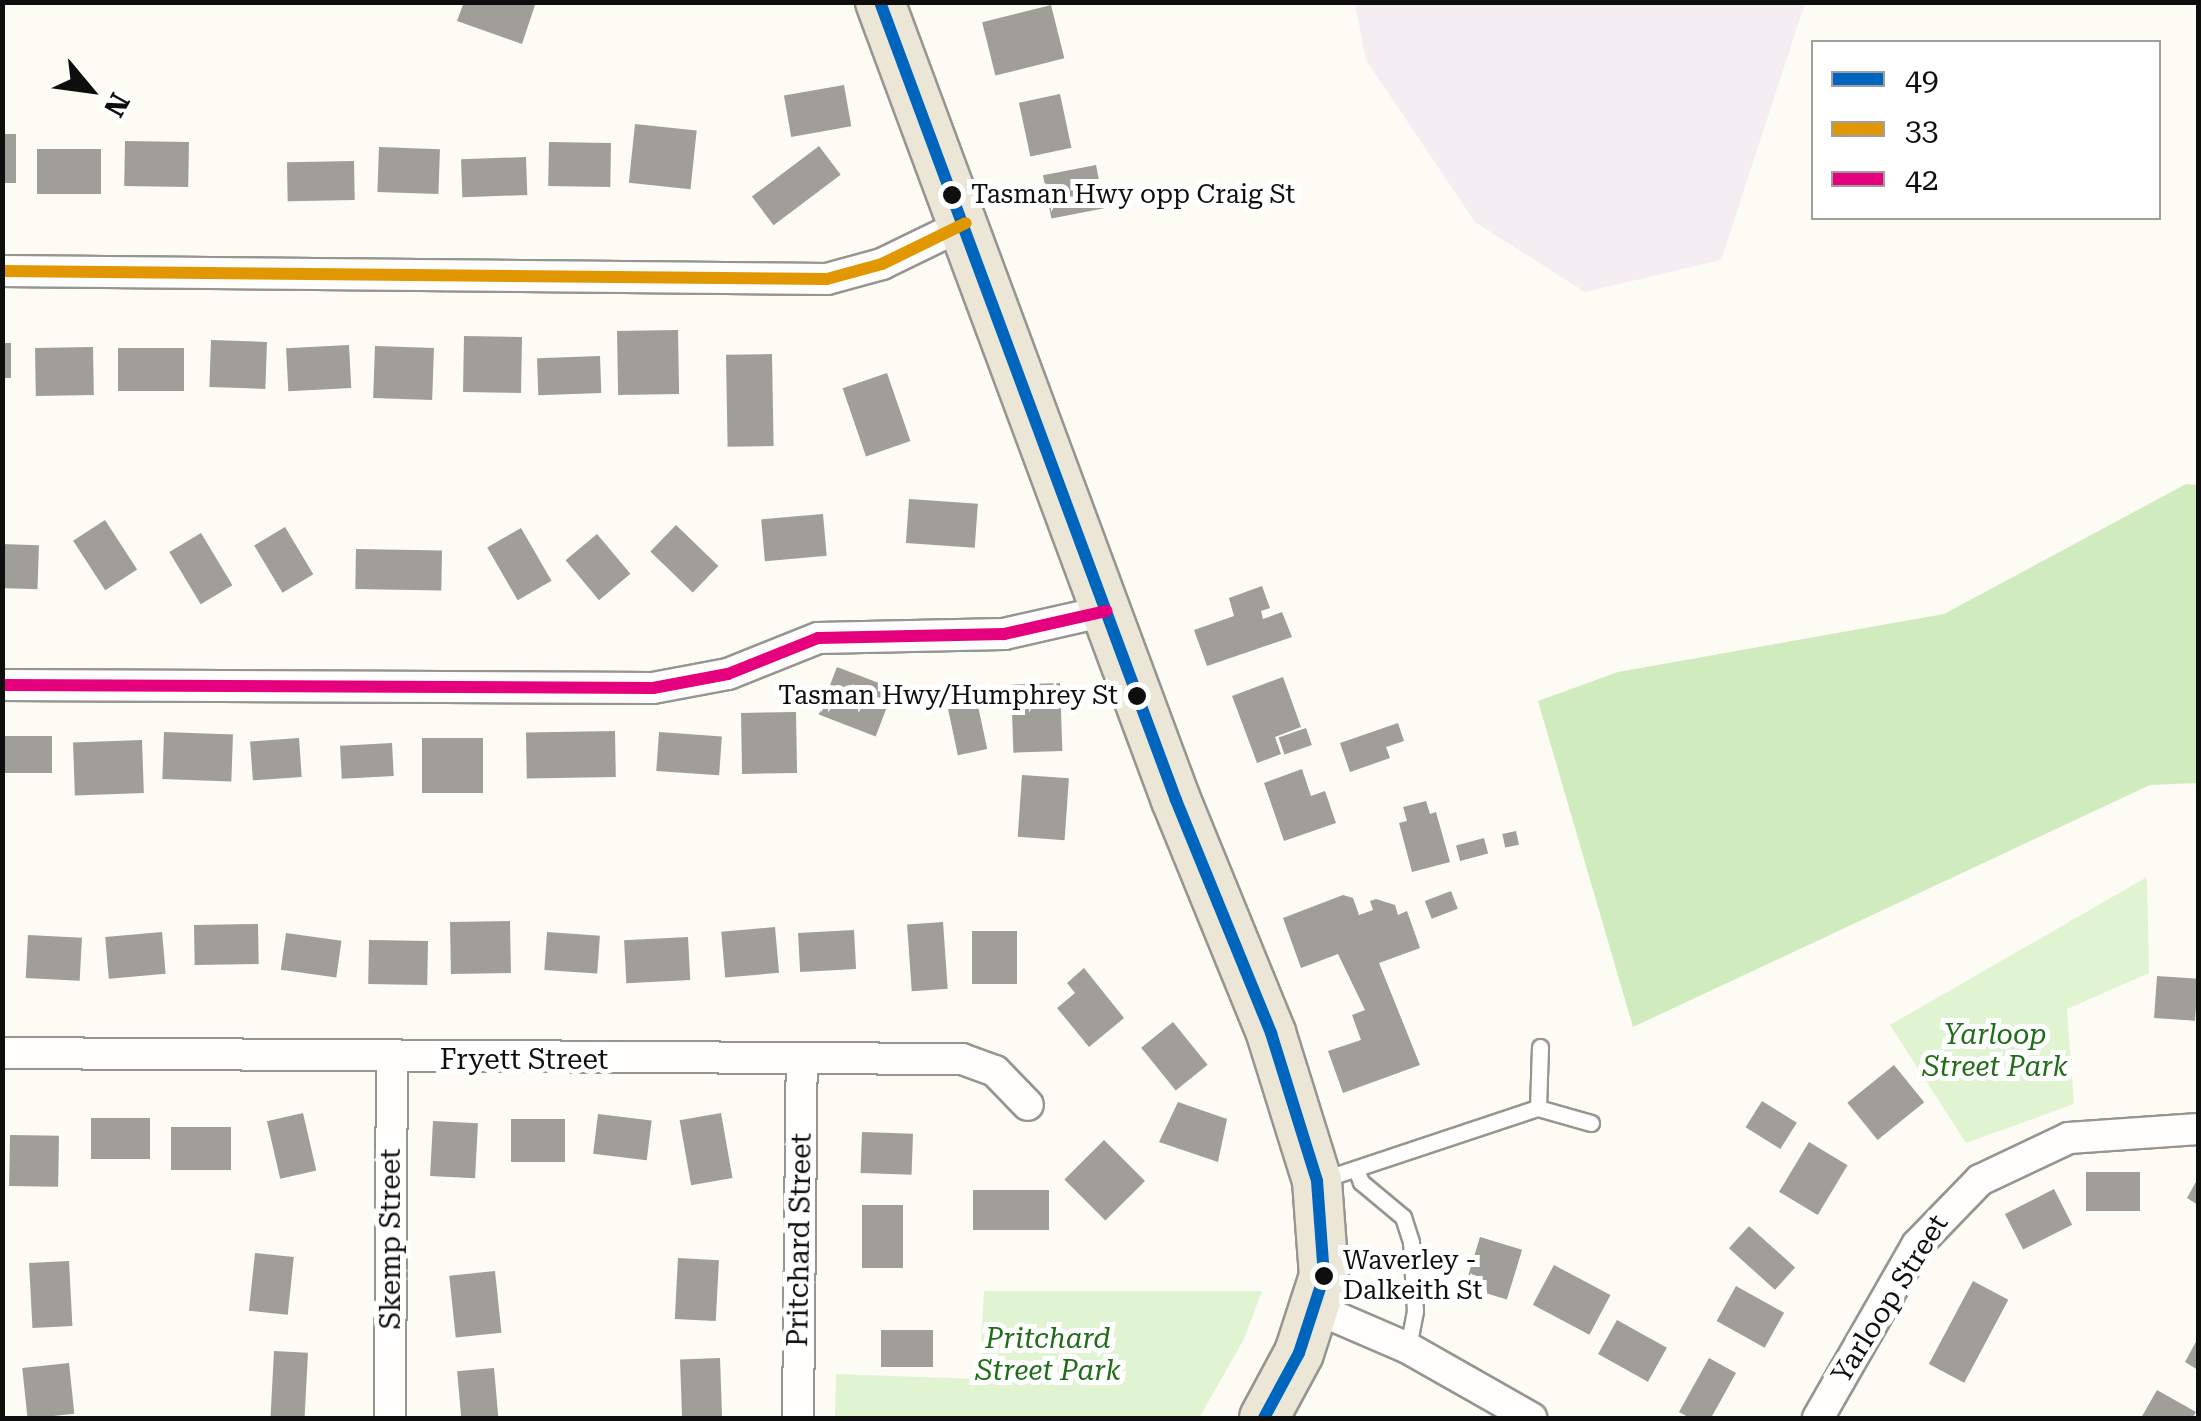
<!DOCTYPE html>
<style>
body{margin:0}
#map{position:relative;width:2201px;height:1421px;overflow:hidden;background:#fcfbf4;font-family:"Roboto Serif",serif}
div>[style]{position:absolute}
[style*='--x']{left:calc(var(--x)*1px);top:calc(var(--y)*1px);width:calc(var(--w)*1px);rotate:calc(var(--a)*1deg)}
.industrial>*{inset:0;background:#f4edf1}
.green>*{inset:0;background:#e1f4d1}
.forest>*{inset:0;background:#d0ecbe}
.building>*{inset:0;background:#9f9e99;transform-origin:0 0}
.roads{filter:drop-shadow(2px 0 #959592) drop-shadow(-2px 0 #959592) drop-shadow(0 2px #959592) drop-shadow(0 -2px #959592)}
.service>*{height:15px;margin:-7.5px;padding:0 7.5px;transform-origin:7.5px;border-radius:7.5px;background:#fffefd}
.minor>*{height:30px;margin:-15px;padding:0 15px;transform-origin:15px;border-radius:15px;background:#fffefd}
.trunk>*{height:48px;margin:-24px;padding:0 24px;transform-origin:24px;border-radius:24px;background:#ece6d7}
.bus-1>*{height:12px;margin:-6px;padding:0 6px;transform-origin:6px;border-radius:6px;background:#0065bd}
.bus-2>*{height:12px;margin:-6px;padding:0 6px;transform-origin:6px;border-radius:6px;background:#e09701}
.bus-3>*{height:12px;margin:-6px;padding:0 6px;transform-origin:6px;border-radius:6px;background:#e5007d}
.dots>*{width:28px;height:28px;translate:-50% -50%;box-sizing:border-box;border:5px solid #fff;border-radius:50%}
span{translate:-50% -50%;white-space:nowrap;text-align:center;line-height:1.15;-webkit-text-stroke:10px #fff;paint-order:stroke}
.bus-label{font-size:26px;color:#0e0e0e}
.left{translate:0 -50%;text-align:left}
.right{translate:-100% -50%;text-align:right}
.park-label{font-size:28px;color:#1f6d18;font-style:italic}
.street-label{font-size:28px;color:#0e0e0e}
.frame{position:absolute;inset:0;border:5px solid #0e0e0e;pointer-events:none}
.legend{position:absolute;left:1811px;top:40px;width:350px;height:180px;box-sizing:border-box;background:#fff;border:2px solid #9f9f9f;margin:0;padding:12px 18px;list-style:none;font-size:30px;color:#0e0e0e}
.legend li{display:flex;align-items:center;gap:20px;height:50px}
.legend b{width:50px;border:2px solid #9f9f9f}
.north{position:absolute;left:40px;top:40px;width:100px;height:100px;-webkit-text-stroke:8px #fff;paint-order:stroke;rotate:119deg;font-size:28px;font-weight:700;line-height:40px;text-align:center;color:#0e0e0e}
.north::after{content:'';display:block;margin:auto;width:35px;height:45px;background:#0e0e0e;clip-path:polygon(50% 0,100% 100%,50% 72%,0 100%)}
</style>
<div id="map">
<div class="industrial">
<i style="clip-path:polygon(1355px 3px,1355px 2px,1805px 3px,1721px 260px,1585px 292px,1475px 222px,1366px 60px)"></i>
</div>
<div class="green">
<i style="clip-path:polygon(2147px 877px,2149px 973px,2067px 1009px,2074px 1104px,1966px 1143px,1890px 1025px)"></i>
<i style="clip-path:polygon(984px 1291px,1262px 1291px,1244px 1339px,1199px 1418px,835px 1418px,836px 1374px,979px 1379px)"></i>
</div>
<div class="forest">
<i style="clip-path:polygon(2186px 484px,2198px 485px,2198px 783px,2150px 785px,1633px 1027px,1538px 701px,1618px 672px,1944px 614px)"></i>
</div>
<div class="building">
<i style="clip-path:polygon(464px 2px,536px 2px,522px 44px,457px 21px)"></i>
<i style="left:1051px;top:5px;width:55px;height:71px;rotate:76deg"></i>
<i style="left:844px;top:85px;width:42px;height:61px;rotate:80deg"></i>
<i style="left:1060px;top:94px;width:55px;height:42px;rotate:78deg"></i>
<i style="left:635px;top:124px;width:62px;height:59px;rotate:6deg"></i>
<i style="left:2px;top:134px;width:14px;height:49px"></i>
<i style="left:125px;top:141px;width:64px;height:45px;rotate:1deg"></i>
<i style="left:549px;top:142px;width:62px;height:44px;rotate:1deg"></i>
<i style="left:819px;top:146px;width:36px;height:84px;rotate:53deg"></i>
<i style="left:379px;top:147px;width:61px;height:45px;rotate:2deg"></i>
<i style="left:101px;top:149px;width:45px;height:64px;rotate:90deg"></i>
<i style="left:526px;top:157px;width:38px;height:65px;rotate:88deg"></i>
<i style="left:354px;top:161px;width:39px;height:67px;rotate:89deg"></i>
<i style="left:1096px;top:165px;width:44px;height:54px;rotate:79deg"></i>
<i style="left:678px;top:330px;width:64px;height:61px;rotate:89deg"></i>
<i style="left:464px;top:336px;width:58px;height:56px;rotate:1deg"></i>
<i style="left:211px;top:340px;width:56px;height:47px;rotate:2deg"></i>
<i style="left:2px;top:343px;width:9px;height:35px"></i>
<i style="left:349px;top:345px;width:43px;height:63px;rotate:87deg"></i>
<i style="left:375px;top:346px;width:59px;height:52px;rotate:2deg"></i>
<i style="left:93px;top:347px;width:48px;height:58px;rotate:89deg"></i>
<i style="left:184px;top:348px;width:43px;height:66px;rotate:90deg"></i>
<i style="left:772px;top:354px;width:92px;height:46px;rotate:89deg"></i>
<i style="left:600px;top:356px;width:37px;height:63px;rotate:88deg"></i>
<i style="left:887px;top:373px;width:72px;height:47px;rotate:71deg"></i>
<i style="left:909px;top:499px;width:69px;height:44px;rotate:4deg"></i>
<i style="left:823px;top:514px;width:42px;height:62px;rotate:85deg"></i>
<i style="left:105px;top:520px;width:59px;height:38px;rotate:57deg"></i>
<i style="left:676px;top:525px;width:59px;height:37px;rotate:44deg"></i>
<i style="left:285px;top:527px;width:55px;height:36px;rotate:59deg"></i>
<i style="left:521px;top:528px;width:61px;height:39px;rotate:60deg"></i>
<i style="left:201px;top:533px;width:61px;height:37px;rotate:59deg"></i>
<i style="left:597px;top:534px;width:52px;height:41px;rotate:50deg"></i>
<i style="left:2px;top:544px;width:37px;height:44px;rotate:2deg"></i>
<i style="left:356px;top:549px;width:86px;height:40px;rotate:1deg"></i>
<i style="clip-path:polygon(1262px 586px,1270px 608px,1261px 611px,1263px 619px,1282px 612px,1292px 637px,1207px 666px,1194px 630px,1234px 616px,1229px 598px)"></i>
<i style="left:837px;top:667px;width:61px;height:51px;rotate:21deg"></i>
<i style="clip-path:polygon(1283px 677px,1301px 727px,1275px 737px,1281px 754px,1257px 763px,1232px 696px)"></i>
<i style="left:1060px;top:683px;width:68px;height:49px;rotate:88deg"></i>
<i style="left:977px;top:701px;width:49px;height:30px;rotate:78deg"></i>
<i style="left:796px;top:712px;width:61px;height:55px;rotate:89deg"></i>
<i style="clip-path:polygon(1398px 723px,1404px 741px,1386px 747px,1390px 758px,1350px 772px,1340px 743px)"></i>
<i style="left:1306px;top:728px;width:18px;height:29px;rotate:71deg"></i>
<i style="left:615px;top:731px;width:46px;height:89px;rotate:89deg"></i>
<i style="left:164px;top:732px;width:69px;height:47px;rotate:2deg"></i>
<i style="left:659px;top:732px;width:63px;height:39px;rotate:4deg"></i>
<i style="left:2px;top:736px;width:50px;height:37px"></i>
<i style="left:299px;top:738px;width:39px;height:49px;rotate:86deg"></i>
<i style="left:422px;top:738px;width:61px;height:55px"></i>
<i style="left:142px;top:740px;width:53px;height:69px;rotate:88deg"></i>
<i style="left:392px;top:743px;width:33px;height:52px;rotate:87deg"></i>
<i style="clip-path:polygon(1302px 769px,1311px 796px,1325px 791px,1336px 823px,1284px 841px,1264px 783px)"></i>
<i style="left:1022px;top:775px;width:47px;height:62px;rotate:4deg"></i>
<i style="clip-path:polygon(1426px 801px,1430px 814px,1436px 812px,1450px 862px,1412px 872px,1399px 823px,1407px 821px,1403px 807px)"></i>
<i style="left:1516px;top:831px;width:14px;height:14px;rotate:78deg"></i>
<i style="left:1484px;top:838px;width:16px;height:29px;rotate:75deg"></i>
<i style="left:1451px;top:891px;width:19px;height:28px;rotate:69deg"></i>
<i style="clip-path:polygon(1343px 895px,1353px 898px,1359px 915px,1373px 910px,1370px 901px,1376px 899px,1395px 905px,1398px 915px,1407px 911px,1420px 948px,1379px 963px,1420px 1065px,1343px 1093px,1328px 1051px,1361px 1040px,1352px 1015px,1365px 1010px,1338px 954px,1301px 968px,1283px 918px)"></i>
<i style="left:510px;top:921px;width:52px;height:60px;rotate:89deg"></i>
<i style="left:943px;top:922px;width:67px;height:36px;rotate:86deg"></i>
<i style="left:258px;top:924px;width:40px;height:64px;rotate:89deg"></i>
<i style="left:775px;top:927px;width:46px;height:54px;rotate:85deg"></i>
<i style="left:854px;top:930px;width:39px;height:56px;rotate:87deg"></i>
<i style="left:972px;top:931px;width:45px;height:53px"></i>
<i style="left:162px;top:932px;width:42px;height:57px;rotate:85deg"></i>
<i style="left:547px;top:932px;width:53px;height:38px;rotate:4deg"></i>
<i style="left:286px;top:933px;width:56px;height:37px;rotate:8deg"></i>
<i style="left:28px;top:935px;width:54px;height:43px;rotate:3deg"></i>
<i style="left:688px;top:937px;width:43px;height:64px;rotate:87deg"></i>
<i style="left:369px;top:940px;width:59px;height:44px;rotate:1deg"></i>
<i style="clip-path:polygon(1084px 968px,1124px 1018px,1089px 1047px,1057px 1008px,1075px 993px,1067px 983px)"></i>
<i style="left:2157px;top:976px;width:41px;height:42px;rotate:4deg"></i>
<i style="left:1173px;top:1022px;width:55px;height:41px;rotate:51deg"></i>
<i style="left:1894px;top:1065px;width:48px;height:60px;rotate:51deg"></i>
<i style="left:1762px;top:1101px;width:41px;height:31px;rotate:32deg"></i>
<i style="clip-path:polygon(1178px 1102px,1227px 1119px,1218px 1162px,1159px 1142px)"></i>
<i style="left:303px;top:1113px;width:59px;height:37px;rotate:77deg"></i>
<i style="left:721px;top:1113px;width:66px;height:42px;rotate:80deg"></i>
<i style="left:598px;top:1114px;width:54px;height:40px;rotate:7deg"></i>
<i style="left:91px;top:1118px;width:59px;height:41px"></i>
<i style="left:511px;top:1119px;width:54px;height:43px"></i>
<i style="left:433px;top:1121px;width:45px;height:55px;rotate:3deg"></i>
<i style="left:231px;top:1127px;width:43px;height:60px;rotate:90deg"></i>
<i style="left:862px;top:1132px;width:51px;height:41px;rotate:2deg"></i>
<i style="left:10px;top:1135px;width:49px;height:51px;rotate:1deg"></i>
<i style="left:1104px;top:1140px;width:58px;height:56px;rotate:45deg"></i>
<i style="left:1809px;top:1142px;width:45px;height:58px;rotate:31deg"></i>
<i style="left:2086px;top:1172px;width:54px;height:39px"></i>
<i style="clip-path:polygon(2198px 1178px,2198px 1205px,2187px 1198px)"></i>
<i style="left:2054px;top:1189px;width:40px;height:55px;rotate:63deg"></i>
<i style="left:1049px;top:1190px;width:40px;height:76px;rotate:90deg"></i>
<i style="left:862px;top:1205px;width:41px;height:63px"></i>
<i style="left:1749px;top:1226px;width:62px;height:30px;rotate:42deg"></i>
<i style="left:1480px;top:1237px;width:44px;height:52px;rotate:17deg"></i>
<i style="left:255px;top:1253px;width:39px;height:58px;rotate:6deg"></i>
<i style="left:678px;top:1258px;width:41px;height:61px;rotate:3deg"></i>
<i style="left:69px;top:1261px;width:65px;height:40px;rotate:87deg"></i>
<i style="left:1554px;top:1265px;width:64px;height:45px;rotate:28deg"></i>
<i style="left:495px;top:1271px;width:62px;height:46px;rotate:84deg"></i>
<i style="left:1973px;top:1281px;width:40px;height:94px;rotate:28deg"></i>
<i style="left:1736px;top:1286px;width:55px;height:40px;rotate:29deg"></i>
<i style="left:1617px;top:1320px;width:57px;height:39px;rotate:29deg"></i>
<i style="left:881px;top:1330px;width:52px;height:37px"></i>
<i style="clip-path:polygon(2198px 1338px,2198px 1370px,2185px 1362px)"></i>
<i style="left:274px;top:1351px;width:34px;height:67px;rotate:3deg"></i>
<i style="left:720px;top:1358px;width:60px;height:40px;rotate:88deg"></i>
<i style="clip-path:polygon(1709px 1358px,1736px 1373px,1711px 1418px,1690px 1418px,1679px 1412px)"></i>
<i style="left:69px;top:1363px;width:51px;height:47px;rotate:84deg"></i>
<i style="left:494px;top:1368px;width:50px;height:37px;rotate:85deg"></i>
<i style="clip-path:polygon(2157px 1390px,2196px 1412px,2192px 1418px,2141px 1418px)"></i>
</div>
<div class="roads">
<div class="service">
<i style="--x:1538;--y:1108;--w:61;--a:-88.1"></i>
<i style="--x:1356;--y:1169;--w:14;--a:69"></i>
<i style="--x:1361;--y:1182;--w:55;--a:39.8"></i>
<i style="--x:1403;--y:1217;--w:26;--a:72"></i>
<i style="--x:1411;--y:1242;--w:69;--a:86.7"></i>
<i style="--x:1415;--y:1311;--w:38;--a:101"></i>
<i style="--x:1321;--y:1180;--w:229;--a:-18.4"></i>
<i style="--x:1538;--y:1108;--w:55;--a:15.8"></i>
</div>
<div class="minor">
<i style="--x:2;--y:271;--w:825;--a:0.56"></i>
<i style="--x:827;--y:279;--w:57;--a:-15.3"></i>
<i style="--x:882;--y:264;--w:93;--a:-26"></i>
<i style="--x:2;--y:685;--w:651;--a:0.26"></i>
<i style="--x:653;--y:688;--w:76;--a:-10.6"></i>
<i style="--x:728;--y:674;--w:97;--a:-21.8"></i>
<i style="--x:818;--y:638;--w:186;--a:-1.2"></i>
<i style="--x:1004;--y:634;--w:105;--a:-12.7"></i>
<i style="--x:2;--y:1053;--w:960;--a:0.36"></i>
<i style="--x:962;--y:1059;--w:35;--a:20"></i>
<i style="--x:995;--y:1071;--w:47;--a:45.9"></i>
<i style="--x:1315;--y:1308;--w:101;--a:23.3"></i>
<i style="--x:1408;--y:1348;--w:142;--a:29.6"></i>
<i style="--x:390;--y:1418;--w:359;--a:-89.7"></i>
<i style="--x:798;--y:1418;--w:357;--a:-89.4"></i>
<i style="--x:1818;--y:1418;--w:199;--a:-60.2"></i>
<i style="--x:1917;--y:1245;--w:91;--a:-45.9"></i>
<i style="--x:1980;--y:1180;--w:98;--a:-25.3"></i>
<i style="--x:2069;--y:1138;--w:129;--a:-4"></i>
</div>
<div class="trunk">
<i style="--x:880;--y:2;--w:851;--a:69.65"></i>
<i style="--x:1176;--y:800;--w:252;--a:67.8"></i>
<i style="--x:1271;--y:1033;--w:155;--a:72.7"></i>
<i style="--x:1317;--y:1181;--w:95;--a:85.8"></i>
<i style="--x:1324;--y:1276;--w:81;--a:108"></i>
<i style="--x:1299;--y:1353;--w:74;--a:118.3"></i>
</div>
</div>
<div class="bus-1">
<i style="--x:880;--y:2;--w:851;--a:69.65"></i>
<i style="--x:1176;--y:800;--w:252;--a:67.8"></i>
<i style="--x:1271;--y:1033;--w:155;--a:72.7"></i>
<i style="--x:1317;--y:1181;--w:95;--a:85.8"></i>
<i style="--x:1324;--y:1276;--w:81;--a:108"></i>
<i style="--x:1299;--y:1353;--w:74;--a:118.3"></i>
</div>
<div class="bus-2">
<i style="--x:2;--y:271;--w:825;--a:0.56"></i>
<i style="--x:827;--y:279;--w:57;--a:-15.3"></i>
<i style="--x:882;--y:264;--w:93;--a:-26"></i>
</div>
<div class="bus-3">
<i style="--x:2;--y:685;--w:651;--a:0.26"></i>
<i style="--x:653;--y:688;--w:76;--a:-10.6"></i>
<i style="--x:728;--y:674;--w:97;--a:-21.8"></i>
<i style="--x:818;--y:638;--w:186;--a:-1.2"></i>
<i style="--x:1004;--y:634;--w:105;--a:-12.7"></i>
</div>
<div class="dots">
<i style="left:952px;top:195px;background:#0e0e0e"></i>
<i style="left:1137px;top:696px;background:#0e0e0e"></i>
<i style="left:1324px;top:1276px;background:#0e0e0e"></i>
</div>
<div class="bus-label">
<span class="left" style="left:971px;top:195px">Tasman Hwy opp Craig St</span>
<span class="right" style="left:1118px;top:696px">Tasman Hwy/Humphrey St</span>
<span class="left" style="left:1343px;top:1276px">Waverley -<br>Dalkeith St</span>
</div>
<div class="park-label">
<span style="left:1995px;top:1051px">Yarloop<br>Street Park</span>
<span style="left:1048px;top:1355px">Pritchard<br>Street Park</span>
</div>
<div class="street-label">
<span style="left:524px;top:1060px">Fryett Street</span>
<span style="left:391px;top:1239px;rotate:-90deg">Skemp Street</span>
<span style="left:800px;top:1240px;rotate:-89deg">Pritchard Street</span>
<span style="left:1890px;top:1299px;rotate:-58deg">Yarloop Street</span>
</div>
<div class="frame"></div>
<ul class="legend">
<li><b style="height:12px;background:#0065bd"></b>49</li>
<li><b style="height:12px;background:#e09701"></b>33</li>
<li><b style="height:12px;background:#e5007d"></b>42</li>
</ul>
<div class="north">N</div>
</div>
